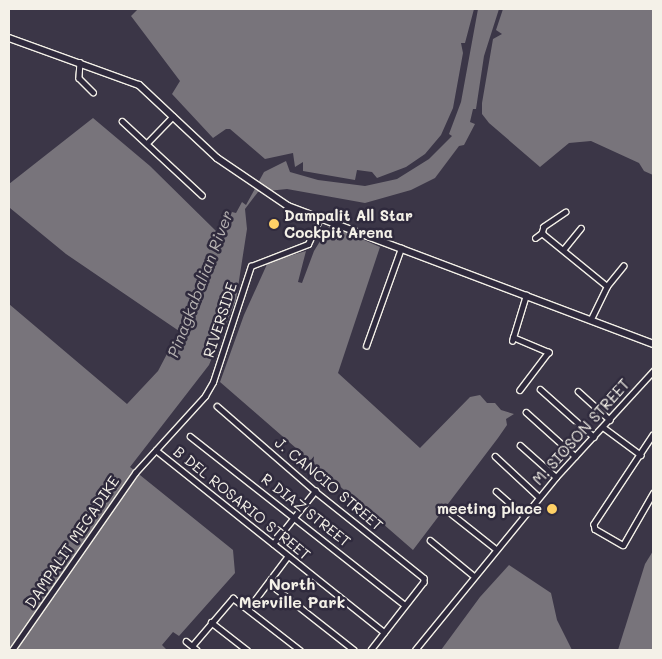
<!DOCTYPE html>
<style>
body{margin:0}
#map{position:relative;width:662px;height:659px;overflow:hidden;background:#3b3647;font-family:Mali,sans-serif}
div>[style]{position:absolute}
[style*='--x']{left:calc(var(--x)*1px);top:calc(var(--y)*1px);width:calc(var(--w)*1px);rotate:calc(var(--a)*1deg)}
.water>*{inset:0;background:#78747b}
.roads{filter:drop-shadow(1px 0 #f4f1e8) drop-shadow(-1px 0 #f4f1e8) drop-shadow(0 1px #f4f1e8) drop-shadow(0 -1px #f4f1e8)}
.street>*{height:4.5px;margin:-2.25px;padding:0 2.25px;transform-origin:2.25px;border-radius:2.25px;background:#2f2a3d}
.secondary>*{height:6px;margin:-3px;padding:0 3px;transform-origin:3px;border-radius:3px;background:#2f2a3d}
.dots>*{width:14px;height:14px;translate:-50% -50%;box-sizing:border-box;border:2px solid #2f2a3d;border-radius:50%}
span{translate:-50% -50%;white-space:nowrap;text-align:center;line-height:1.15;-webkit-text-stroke:5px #2f2a3d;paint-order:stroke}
.poi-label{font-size:15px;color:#f4f1e8;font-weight:700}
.left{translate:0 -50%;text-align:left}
.right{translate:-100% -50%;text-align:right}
.street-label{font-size:15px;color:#f4f1e8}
.water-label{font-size:16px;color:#b6b2b2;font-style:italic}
.neighbourhood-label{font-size:16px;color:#f4f1e8;font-weight:700}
.frame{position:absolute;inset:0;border:10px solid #f4f1e8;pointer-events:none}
</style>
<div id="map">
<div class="water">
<i style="clip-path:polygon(138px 9px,474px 9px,465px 43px,461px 43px,463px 53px,453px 108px,441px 135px,425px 154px,406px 167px,377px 178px,372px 172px,357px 170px,355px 180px,303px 171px,303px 162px,295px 167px,293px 153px,265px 159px,230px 129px,226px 129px,213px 138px,172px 94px,180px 81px,131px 16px)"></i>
<i style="clip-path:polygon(478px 9px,499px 9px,484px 56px,476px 109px,473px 109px,470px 122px,475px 124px,464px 145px,459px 146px,435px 178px,411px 190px,365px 203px,287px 189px,258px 192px,245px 209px,247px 229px,236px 300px,209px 365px,130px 467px,233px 550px,235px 573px,179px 636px,173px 632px,162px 645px,167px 650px,9px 650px,9px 304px,127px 404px,158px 371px,179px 331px,66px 254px,10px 208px,9px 184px,93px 118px,150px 166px,217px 232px,222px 232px,232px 212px,236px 213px,242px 202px,246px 205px,264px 172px,286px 161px,290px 172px,318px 180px,365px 186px,397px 179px,429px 159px,452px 136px,449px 134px,461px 102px)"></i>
<i style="clip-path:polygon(503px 9px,653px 9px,653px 175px,644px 171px,639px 163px,591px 141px,569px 143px,540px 167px,489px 123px,482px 114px,482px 103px,493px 39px,502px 34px,496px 30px)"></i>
<i style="clip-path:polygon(330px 225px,380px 247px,338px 373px,420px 448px,470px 397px,480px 395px,487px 403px,495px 403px,501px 410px,514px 414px,506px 419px,507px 425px,498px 438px,413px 550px,220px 382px,244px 315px,268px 262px,306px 251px,298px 282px,302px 283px,314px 251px)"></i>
<i style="clip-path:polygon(653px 551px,653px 650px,618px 650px,645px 564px)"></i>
<i style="clip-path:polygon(509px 565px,551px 593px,557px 620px,572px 650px,441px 650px,480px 597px)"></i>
</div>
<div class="roads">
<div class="street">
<i style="--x:80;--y:62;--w:16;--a:94"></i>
<i style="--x:79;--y:78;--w:20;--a:45"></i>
<i style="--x:122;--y:121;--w:109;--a:42.8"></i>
<i style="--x:147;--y:143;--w:37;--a:-46"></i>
<i style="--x:566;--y:212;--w:27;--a:146"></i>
<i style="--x:544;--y:227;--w:6;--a:108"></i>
<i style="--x:542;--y:233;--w:84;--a:39.2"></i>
<i style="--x:535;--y:238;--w:9;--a:-36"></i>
<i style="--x:563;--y:250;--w:28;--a:-51"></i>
<i style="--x:591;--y:319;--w:37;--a:-64"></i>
<i style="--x:607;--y:286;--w:26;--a:-51"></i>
<i style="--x:513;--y:337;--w:39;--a:23"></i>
<i style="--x:549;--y:352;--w:48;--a:127.3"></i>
<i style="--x:512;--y:341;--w:48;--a:-73.1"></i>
<i style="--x:366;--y:346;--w:104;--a:-70.3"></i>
<i style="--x:540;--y:389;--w:72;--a:41.6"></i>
<i style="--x:578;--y:391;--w:43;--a:42.2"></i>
<i style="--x:217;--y:406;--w:130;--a:40.9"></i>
<i style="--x:315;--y:491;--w:139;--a:38.6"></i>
<i style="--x:424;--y:578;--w:4;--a:90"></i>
<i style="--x:424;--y:582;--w:86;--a:127.9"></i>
<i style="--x:526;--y:412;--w:66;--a:41.9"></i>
<i style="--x:603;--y:427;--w:47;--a:36.4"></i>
<i style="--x:653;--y:435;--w:107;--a:123.5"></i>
<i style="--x:594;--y:524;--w:5;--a:79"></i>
<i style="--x:595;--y:529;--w:32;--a:30"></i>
<i style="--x:623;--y:545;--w:60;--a:-60"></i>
<i style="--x:190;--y:436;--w:273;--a:38.2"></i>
<i style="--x:520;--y:445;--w:48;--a:41.6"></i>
<i style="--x:156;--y:450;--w:292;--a:38.6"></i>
<i style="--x:495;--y:456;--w:60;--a:43"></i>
<i style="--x:496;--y:491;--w:37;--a:41"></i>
<i style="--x:448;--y:511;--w:61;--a:38.4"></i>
<i style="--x:430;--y:540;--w:57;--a:39.3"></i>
<i style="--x:273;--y:544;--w:68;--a:-51.6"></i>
<i style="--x:269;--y:583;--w:108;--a:38.2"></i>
<i style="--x:248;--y:609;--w:66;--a:-53"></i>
<i style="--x:211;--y:622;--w:46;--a:37.9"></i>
<i style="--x:186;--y:641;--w:14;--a:39"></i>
<i style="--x:192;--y:646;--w:63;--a:-49.5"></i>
<i style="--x:233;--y:598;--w:85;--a:37.8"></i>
<i style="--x:12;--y:650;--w:216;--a:-55.2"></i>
<i style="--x:135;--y:473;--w:104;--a:-47.7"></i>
<i style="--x:205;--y:396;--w:16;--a:-60"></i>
<i style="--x:213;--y:382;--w:122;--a:-71.9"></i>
<i style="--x:251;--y:266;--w:61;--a:-21.1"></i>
<i style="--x:308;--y:244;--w:29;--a:-65"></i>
<i style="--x:415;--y:650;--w:223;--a:-50.8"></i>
<i style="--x:556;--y:477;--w:144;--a:-47.5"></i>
</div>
<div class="secondary">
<i style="--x:9;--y:38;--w:138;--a:19.9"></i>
<i style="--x:139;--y:85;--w:107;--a:43.1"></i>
<i style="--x:217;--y:158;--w:86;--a:34.1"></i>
<i style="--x:288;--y:206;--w:390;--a:20.7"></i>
</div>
</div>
<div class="dots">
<i style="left:274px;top:224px;background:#ffd166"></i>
<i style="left:552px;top:509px;background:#ffd166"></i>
</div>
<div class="poi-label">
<span class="left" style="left:284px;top:224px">Dampalit All Star<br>Cockpit Arena</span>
<span class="right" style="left:542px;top:509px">meeting place</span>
</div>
<div class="street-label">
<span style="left:220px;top:320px;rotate:-72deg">RIVERSIDE</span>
<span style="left:581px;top:432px;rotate:-48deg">M. SIOSON STREET</span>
<span style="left:329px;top:484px;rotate:40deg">J. CANCIO STREET</span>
<span style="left:242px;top:503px;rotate:39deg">B DEL ROSARIO STREET</span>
<span style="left:306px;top:510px;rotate:38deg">R DIAZ STREET</span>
<span style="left:72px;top:542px;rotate:-56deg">DAMPALIT MEGADIKE</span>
</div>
<div class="water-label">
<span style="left:200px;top:284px;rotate:-69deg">Pinagkabalian River</span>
</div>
<div class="neighbourhood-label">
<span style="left:292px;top:593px">North<br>Merville Park</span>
</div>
<div class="frame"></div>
</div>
